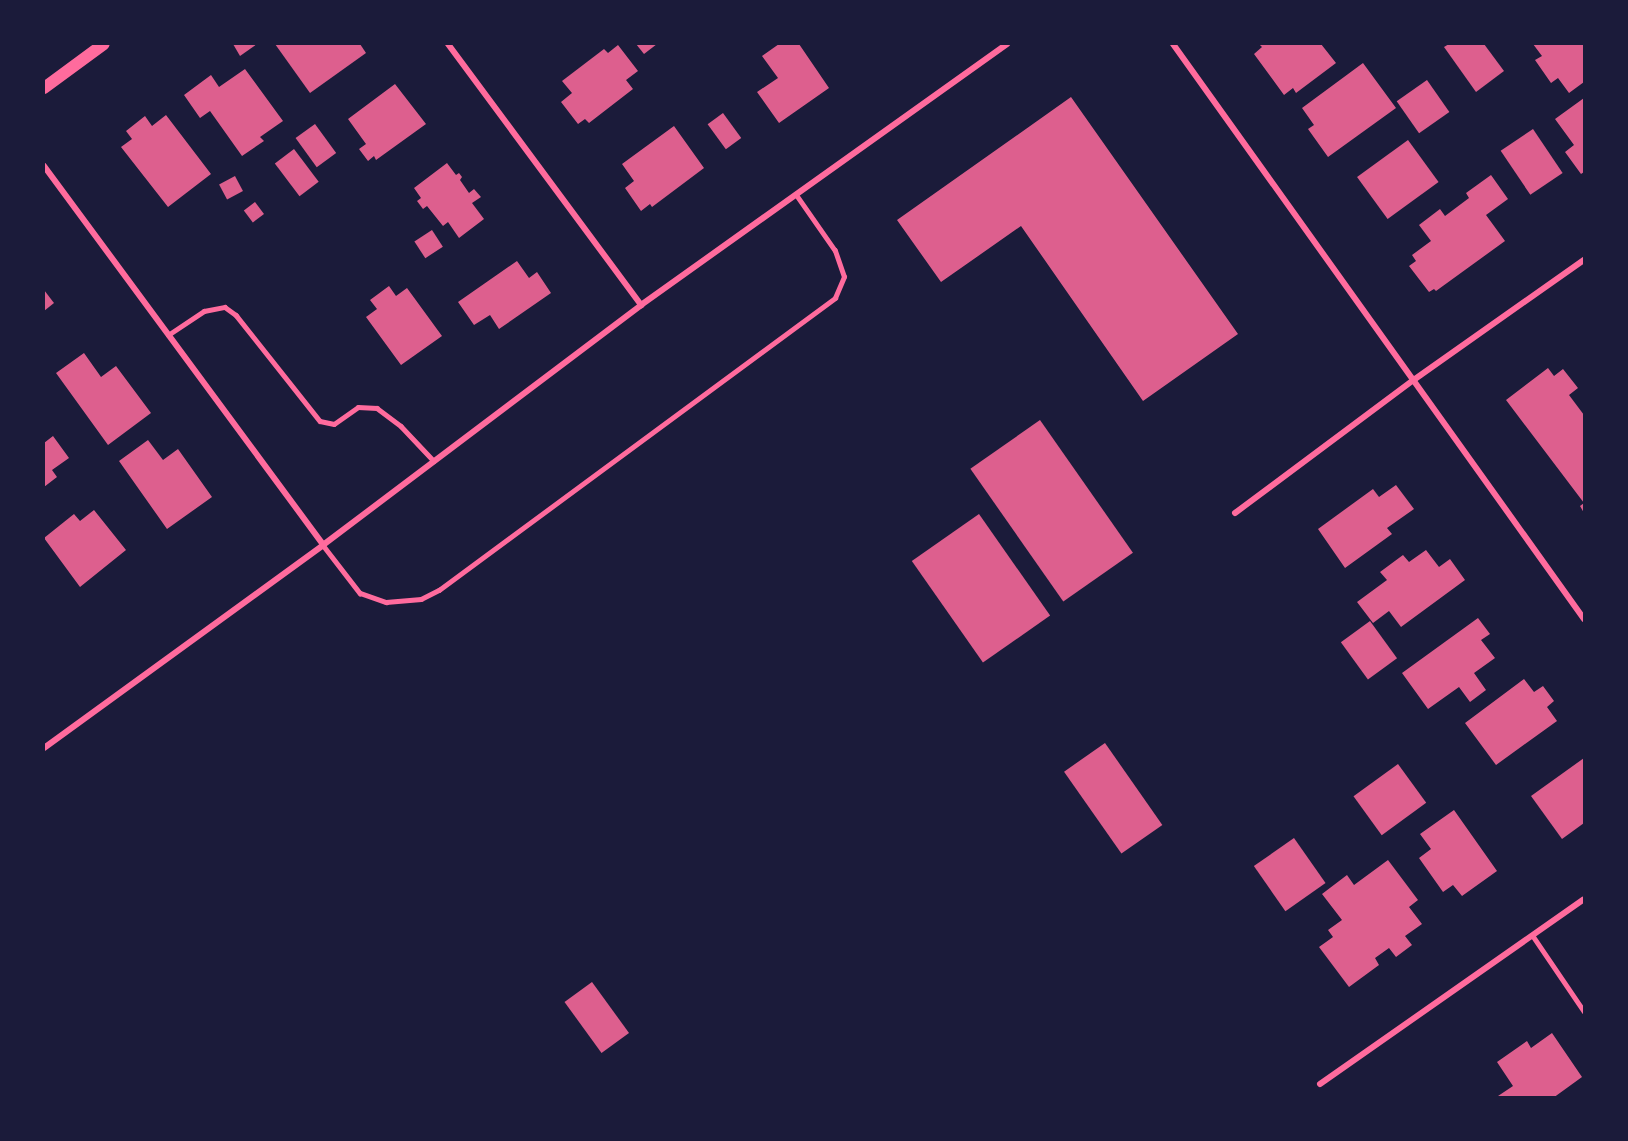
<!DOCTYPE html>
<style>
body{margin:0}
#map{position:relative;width:1628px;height:1141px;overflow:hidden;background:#1b1b3a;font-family:"Public Sans",sans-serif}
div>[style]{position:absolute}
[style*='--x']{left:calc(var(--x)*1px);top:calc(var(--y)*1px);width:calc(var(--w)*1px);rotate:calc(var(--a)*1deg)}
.building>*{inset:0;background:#dd5f8e;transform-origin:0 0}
.service>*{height:4.5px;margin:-2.25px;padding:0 2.25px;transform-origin:2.25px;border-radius:2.25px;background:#ff6b9d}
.minor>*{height:6px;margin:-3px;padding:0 3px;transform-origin:3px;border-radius:3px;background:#ff6b9d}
.secondary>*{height:12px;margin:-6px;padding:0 6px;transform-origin:6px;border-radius:6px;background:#ff6b9d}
span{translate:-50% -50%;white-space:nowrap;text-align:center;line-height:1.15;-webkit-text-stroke:6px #1b1b3a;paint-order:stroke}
.frame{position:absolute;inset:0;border:45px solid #1b1b3a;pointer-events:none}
</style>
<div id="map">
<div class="building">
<i style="clip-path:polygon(233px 44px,257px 44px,240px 56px)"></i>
<i style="clip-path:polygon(275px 44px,360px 44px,366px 53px,310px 93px)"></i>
<i style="clip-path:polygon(636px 44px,657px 44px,644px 54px)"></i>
<i style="clip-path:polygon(779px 44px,799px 44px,829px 88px,779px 123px,757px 92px,778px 78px,762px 56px)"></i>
<i style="clip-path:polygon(1259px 44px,1321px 44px,1336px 63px,1296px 93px,1293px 88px,1284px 95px,1254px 54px,1262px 47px)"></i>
<i style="clip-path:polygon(1449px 44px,1484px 44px,1504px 71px,1476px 92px,1444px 47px)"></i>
<i style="clip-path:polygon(1533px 44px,1584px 44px,1584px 82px,1569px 93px,1558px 78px,1551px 83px,1535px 60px,1542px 56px)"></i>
<i style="clip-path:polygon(618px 45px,638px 71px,626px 80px,633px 89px,589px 123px,585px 119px,578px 124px,561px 102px,572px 93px,562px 81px,604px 49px,608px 53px)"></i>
<i style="clip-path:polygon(1363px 63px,1396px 108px,1328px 157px,1308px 129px,1314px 125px,1302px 108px)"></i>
<i style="clip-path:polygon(245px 69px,283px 121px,260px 137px,264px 141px,242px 156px,210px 111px,200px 118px,184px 95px,211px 75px,219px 87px)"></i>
<i style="left:1427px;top:80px;width:39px;height:37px;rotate:55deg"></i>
<i style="clip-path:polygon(395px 84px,426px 124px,376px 160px,374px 156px,368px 161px,359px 149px,366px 144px,348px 119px)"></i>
<i style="clip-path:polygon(1071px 97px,1238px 334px,1143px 401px,1021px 226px,941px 282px,897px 220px)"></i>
<i style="clip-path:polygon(1584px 98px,1584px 172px,1581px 174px,1565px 152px,1574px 145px,1555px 119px)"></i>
<i style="left:723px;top:113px;width:31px;height:19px;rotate:54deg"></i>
<i style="clip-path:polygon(166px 115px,211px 174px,168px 207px,121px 147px,132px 139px,126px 131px,145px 116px,152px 126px)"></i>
<i style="left:315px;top:124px;width:36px;height:24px;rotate:54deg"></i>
<i style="clip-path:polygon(674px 126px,704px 168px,652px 207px,650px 204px,641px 211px,625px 188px,634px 181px,622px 164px)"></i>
<i style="left:1533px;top:129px;width:53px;height:39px;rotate:56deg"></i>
<i style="left:1408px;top:140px;width:52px;height:63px;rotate:54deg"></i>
<i style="left:294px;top:149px;width:41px;height:24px;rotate:53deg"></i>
<i style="clip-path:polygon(447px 163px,456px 175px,459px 173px,462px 177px,460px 180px,469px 193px,474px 189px,481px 197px,472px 203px,484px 219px,459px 238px,448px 222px,443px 226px,427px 206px,423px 209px,417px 201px,421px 198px,414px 188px)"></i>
<i style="clip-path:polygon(1491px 175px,1508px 199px,1486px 215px,1505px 241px,1436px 291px,1434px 289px,1429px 292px,1409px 266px,1416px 261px,1412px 255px,1431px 241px,1419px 225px,1440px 209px,1445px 216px,1469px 198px,1466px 193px)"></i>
<i style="left:235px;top:176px;width:17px;height:18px;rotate:62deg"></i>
<i style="left:255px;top:202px;width:15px;height:14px;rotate:53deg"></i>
<i style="left:432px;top:230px;width:20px;height:21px;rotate:57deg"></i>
<i style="clip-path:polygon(517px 261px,529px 278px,537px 272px,551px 293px,499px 329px,490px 315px,474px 325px,458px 302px)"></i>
<i style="clip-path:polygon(389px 286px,396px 296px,407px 288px,442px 336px,401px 365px,366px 317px,377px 309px,370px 300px)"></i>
<i style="clip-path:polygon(44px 290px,54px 303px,44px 311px)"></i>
<i style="clip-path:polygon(84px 353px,101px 377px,116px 366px,151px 413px,108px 445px,56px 373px)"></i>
<i style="clip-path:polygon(1548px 368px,1554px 376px,1563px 369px,1578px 388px,1569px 395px,1584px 415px,1584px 513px,1580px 506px,1584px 503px,1506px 400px)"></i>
<i style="left:1040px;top:420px;width:162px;height:85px;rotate:55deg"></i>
<i style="clip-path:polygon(53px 436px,69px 458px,52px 470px,57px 477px,44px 487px,44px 443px)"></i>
<i style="clip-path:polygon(148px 440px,163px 460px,178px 449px,212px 497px,167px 529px,119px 461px)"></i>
<i style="clip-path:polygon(1396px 485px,1414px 509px,1387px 528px,1392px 534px,1345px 568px,1318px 529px,1373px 489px,1379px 497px)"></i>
<i style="clip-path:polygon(94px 510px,126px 550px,80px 587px,44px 538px,74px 514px,80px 521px)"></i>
<i style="left:979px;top:514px;width:124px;height:82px;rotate:55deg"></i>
<i style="clip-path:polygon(1426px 550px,1439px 567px,1450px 559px,1465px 580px,1401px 627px,1389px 611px,1373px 623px,1357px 602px,1387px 580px,1380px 572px,1403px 555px,1409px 562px)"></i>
<i style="clip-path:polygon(1478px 618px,1490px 634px,1481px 640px,1495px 658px,1474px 673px,1486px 690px,1470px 702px,1459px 687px,1428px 709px,1402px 673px)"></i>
<i style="left:1370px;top:621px;width:46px;height:36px;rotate:54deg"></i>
<i style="clip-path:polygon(1524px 679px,1534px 692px,1543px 686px,1554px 701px,1547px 707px,1557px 721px,1496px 765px,1465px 723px)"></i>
<i style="left:1105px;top:743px;width:100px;height:50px;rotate:55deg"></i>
<i style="clip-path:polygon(1584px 758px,1584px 823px,1562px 839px,1531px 796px)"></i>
<i style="left:1398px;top:764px;width:48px;height:55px;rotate:54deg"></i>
<i style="clip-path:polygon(1454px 810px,1497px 871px,1462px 896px,1453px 885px,1443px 892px,1419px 858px,1431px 849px,1420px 834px)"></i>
<i style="left:1294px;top:838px;width:55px;height:49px;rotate:55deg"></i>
<i style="clip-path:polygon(1388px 860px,1418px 900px,1409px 907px,1422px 924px,1405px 936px,1412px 945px,1396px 957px,1389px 948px,1375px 958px,1379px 965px,1349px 987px,1319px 947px,1333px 937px,1328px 930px,1342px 920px,1322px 894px,1347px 875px,1354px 885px)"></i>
<i style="left:592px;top:982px;width:63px;height:34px;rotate:54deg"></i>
<i style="clip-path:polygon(1552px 1033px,1582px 1077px,1553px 1098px,1495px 1098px,1513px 1086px,1497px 1062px,1527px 1041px,1531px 1048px)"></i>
</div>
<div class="service">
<i style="--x:168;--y:335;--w:43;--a:-33.7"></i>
<i style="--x:204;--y:311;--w:21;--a:-11"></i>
<i style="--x:225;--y:307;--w:14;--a:36"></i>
<i style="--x:236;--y:315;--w:135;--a:51.6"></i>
<i style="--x:320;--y:421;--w:14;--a:12"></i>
<i style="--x:334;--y:424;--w:29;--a:-35"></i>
<i style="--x:358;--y:407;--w:19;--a:3"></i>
<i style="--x:377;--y:408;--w:30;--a:37"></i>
<i style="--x:401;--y:426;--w:48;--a:46.7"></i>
<i style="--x:323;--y:545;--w:61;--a:52.4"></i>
<i style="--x:360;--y:593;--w:28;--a:19"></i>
<i style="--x:386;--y:602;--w:35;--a:-5"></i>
<i style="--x:421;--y:599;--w:20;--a:-27"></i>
<i style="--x:439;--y:590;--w:492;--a:-36.4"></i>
<i style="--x:835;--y:298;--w:23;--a:-67"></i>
<i style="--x:844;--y:277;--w:28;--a:-109"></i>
<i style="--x:835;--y:251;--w:68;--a:-124.9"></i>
<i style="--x:1533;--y:936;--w:91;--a:55.8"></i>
</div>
<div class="minor">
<i style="--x:448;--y:44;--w:325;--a:53.5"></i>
<i style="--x:1173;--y:44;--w:707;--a:54.44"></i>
<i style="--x:44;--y:166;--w:471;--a:53.6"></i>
<i style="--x:1235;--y:513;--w:224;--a:-36.7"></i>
<i style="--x:1415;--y:379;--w:207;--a:-35.2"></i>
<i style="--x:44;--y:748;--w:345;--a:-36"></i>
<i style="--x:323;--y:545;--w:398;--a:-37"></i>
<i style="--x:641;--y:305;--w:450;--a:-35.5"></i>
<i style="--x:1320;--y:1084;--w:322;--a:-35"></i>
</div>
<div class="secondary">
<i style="--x:44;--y:88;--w:74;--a:-36.3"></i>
</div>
<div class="frame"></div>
</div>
